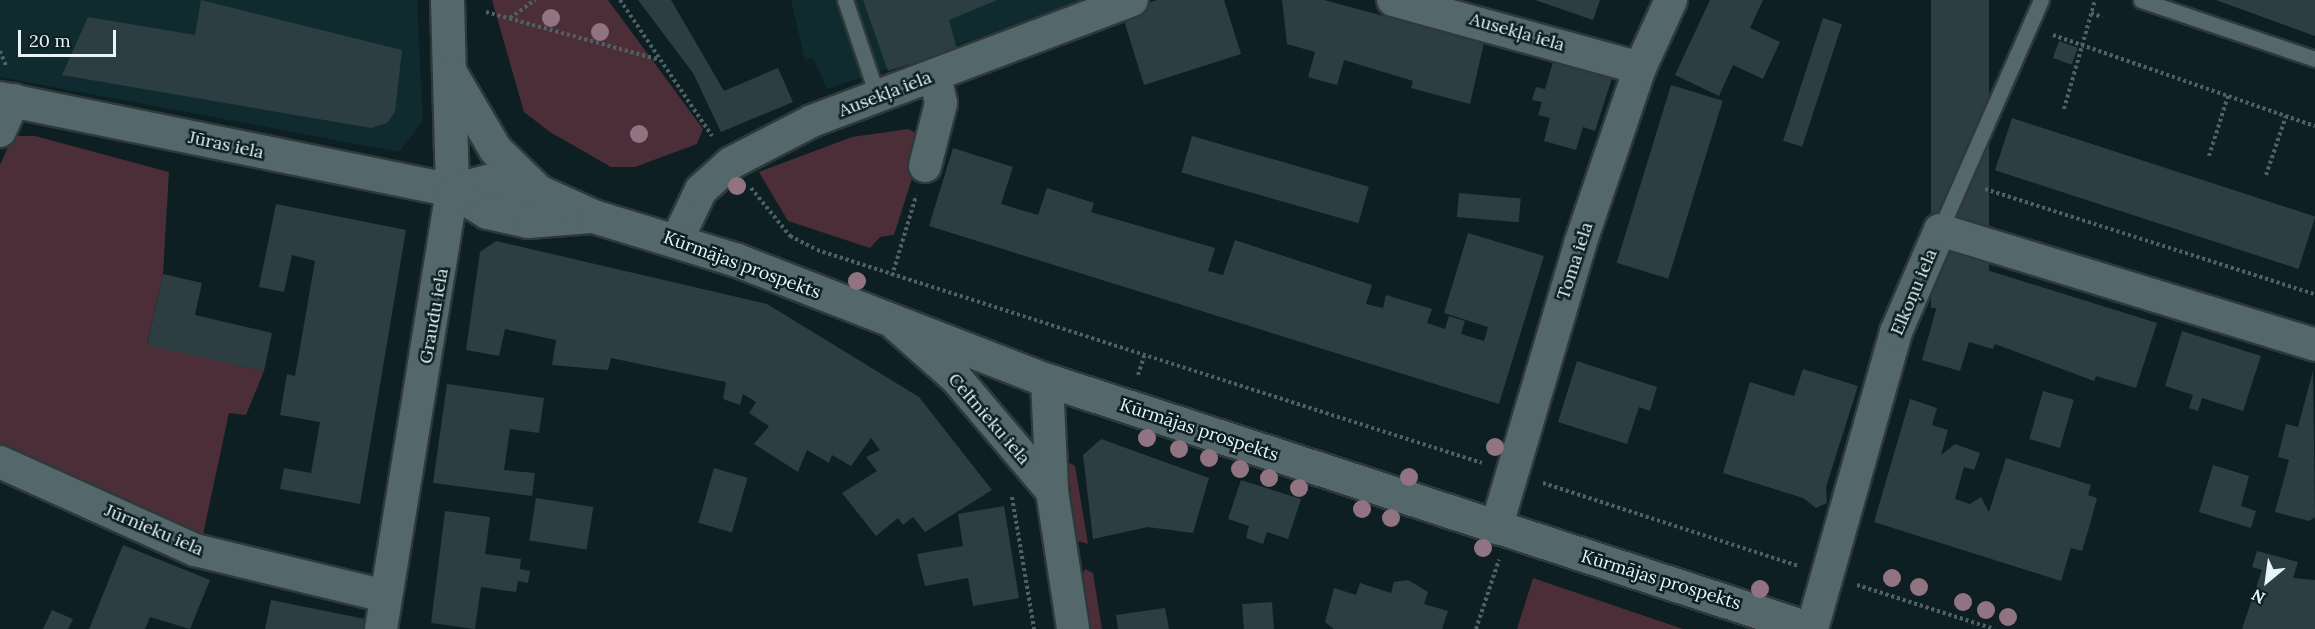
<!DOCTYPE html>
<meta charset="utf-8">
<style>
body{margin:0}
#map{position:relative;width:2315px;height:629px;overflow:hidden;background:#0d1f22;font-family:Lora,serif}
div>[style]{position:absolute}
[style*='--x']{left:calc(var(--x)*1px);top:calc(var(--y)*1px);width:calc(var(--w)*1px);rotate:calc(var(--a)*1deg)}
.built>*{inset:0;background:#0f2b2f}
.green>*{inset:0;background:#4b2e37}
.building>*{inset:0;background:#2c3e41;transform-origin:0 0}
.path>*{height:4px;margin-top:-2px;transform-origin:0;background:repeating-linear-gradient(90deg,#516163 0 3px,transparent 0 6px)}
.roads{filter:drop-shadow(2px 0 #2f383a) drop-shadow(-2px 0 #2f383a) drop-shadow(0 2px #2f383a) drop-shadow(0 -2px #2f383a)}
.service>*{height:15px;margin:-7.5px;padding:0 7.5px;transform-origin:7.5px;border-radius:7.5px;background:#54686b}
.minor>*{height:32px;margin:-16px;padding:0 16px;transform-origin:16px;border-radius:16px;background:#54686b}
.tertiary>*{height:33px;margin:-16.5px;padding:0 16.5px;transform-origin:16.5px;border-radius:16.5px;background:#54686b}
.secondary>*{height:33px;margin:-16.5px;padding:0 16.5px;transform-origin:16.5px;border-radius:16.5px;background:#54686b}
.trees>*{width:18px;height:18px;margin:-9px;border-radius:50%;background:#927381}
span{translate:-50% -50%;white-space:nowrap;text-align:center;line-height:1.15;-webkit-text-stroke:5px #0d1f22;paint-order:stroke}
.street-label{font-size:18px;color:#e9f4f6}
.north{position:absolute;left:2237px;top:551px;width:60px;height:60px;-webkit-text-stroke:4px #0d1f22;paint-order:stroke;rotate:209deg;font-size:16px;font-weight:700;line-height:24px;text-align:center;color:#e9f4f6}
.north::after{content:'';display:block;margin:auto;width:21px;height:27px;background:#e9f4f6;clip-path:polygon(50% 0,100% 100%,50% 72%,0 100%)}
.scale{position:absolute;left:18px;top:30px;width:98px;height:27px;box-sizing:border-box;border:3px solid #e9f4f6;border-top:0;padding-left:8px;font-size:18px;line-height:21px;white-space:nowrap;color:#e9f4f6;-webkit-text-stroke:4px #0d1f22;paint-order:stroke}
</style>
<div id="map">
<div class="built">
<i style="clip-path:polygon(0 0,417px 0,423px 121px,399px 152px,0 77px)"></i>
<i style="clip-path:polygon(791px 0,1089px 0,827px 89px,813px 58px,805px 60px)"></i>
</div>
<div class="green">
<i style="clip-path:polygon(492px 0,608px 0,703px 129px,697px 144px,635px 167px,611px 167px,550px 132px,524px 112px)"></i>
<i style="clip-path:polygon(908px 129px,925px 138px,894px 235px,880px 237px,870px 248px,788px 221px,759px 172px,852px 137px)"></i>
<i style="clip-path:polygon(13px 136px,35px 136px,169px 172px,163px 274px,147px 344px,264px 371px,246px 415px,229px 413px,202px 539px,0 449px,0 165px)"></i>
<i style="clip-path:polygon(1068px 462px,1075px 466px,1088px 544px,1075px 540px)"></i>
<i style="clip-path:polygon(1085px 569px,1093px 573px,1102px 629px,1088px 629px,1081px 578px)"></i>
<i style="clip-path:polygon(1533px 578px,1683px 629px,1517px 629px)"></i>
</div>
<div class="building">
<i style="clip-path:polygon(201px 0,402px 50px,395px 112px,387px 123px,371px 128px,62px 75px,88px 17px,195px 35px)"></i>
<i style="clip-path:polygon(638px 0,671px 0,724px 91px,778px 68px,793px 102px,721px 132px,693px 73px)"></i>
<i style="clip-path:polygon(863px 0,997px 0,949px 20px,957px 49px,888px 71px)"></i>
<i style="clip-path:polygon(1157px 0,1224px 0,1241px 54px,1144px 85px,1121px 11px)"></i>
<i style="clip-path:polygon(1282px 0,1324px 0,1484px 43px,1470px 104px,1411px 88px,1413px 81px,1344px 60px,1337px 85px,1308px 77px,1315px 52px,1287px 44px)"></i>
<i style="clip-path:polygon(1535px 0,1600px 0,1593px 20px)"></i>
<i style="clip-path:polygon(1710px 0,1763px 0,1750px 28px,1780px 42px,1763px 79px,1733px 65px,1719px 96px,1675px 75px)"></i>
<i style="left:1931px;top:0;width:58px;height:308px"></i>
<i style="clip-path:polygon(2216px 0,2315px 0,2315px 36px)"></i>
<i style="left:1823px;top:18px;width:20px;height:129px;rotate:18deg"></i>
<i style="left:2059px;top:41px;width:20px;height:18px;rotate:20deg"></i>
<i style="clip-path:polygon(1553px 62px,1612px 78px,1595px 131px,1583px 127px,1576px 150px,1544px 141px,1550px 118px,1538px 115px,1542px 102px,1532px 100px,1536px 87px,1545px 89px)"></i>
<i style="left:1671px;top:85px;width:54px;height:186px;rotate:17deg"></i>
<i style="left:2012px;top:118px;width:319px;height:55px;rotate:18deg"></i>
<i style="left:1192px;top:136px;width:184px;height:38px;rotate:16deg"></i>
<i style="clip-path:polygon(953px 148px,1013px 167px,1001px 204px,1038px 215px,1047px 188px,1094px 203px,1091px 212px,1215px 248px,1208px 271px,1223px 275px,1235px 240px,1372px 285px,1366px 304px,1383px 308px,1386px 295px,1432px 309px,1427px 323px,1445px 329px,1449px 316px,1465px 321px,1461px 334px,1484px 341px,1488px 327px,1444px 313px,1468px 233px,1544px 256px,1499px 404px,929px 226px)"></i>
<i style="left:1459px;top:193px;width:62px;height:24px;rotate:5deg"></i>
<i style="clip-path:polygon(276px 204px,406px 230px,360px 504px,280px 489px,284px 468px,311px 473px,320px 422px,280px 415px,287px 374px,295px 376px,315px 261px,292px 255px,284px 292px,259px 287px)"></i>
<i style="clip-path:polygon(496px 241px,767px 304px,919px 397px,992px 490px,925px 532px,913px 517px,903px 525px,898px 518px,876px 536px,842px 493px,877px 471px,866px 457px,880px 450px,871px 438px,851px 466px,832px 455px,829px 463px,807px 450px,798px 472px,754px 444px,769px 426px,749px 413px,756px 402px,743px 394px,740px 405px,723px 399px,726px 382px,611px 358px,608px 370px,552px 365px,556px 340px,505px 329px,499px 356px,466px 350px,480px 252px)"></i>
<i style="clip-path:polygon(1958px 261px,2157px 323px,2136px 388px,2096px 376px,2094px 381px,1995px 344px,1993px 349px,1969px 342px,1960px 371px,1922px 360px,1948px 266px)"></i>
<i style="clip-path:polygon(163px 274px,202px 283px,195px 315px,272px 333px,264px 371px,147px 345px)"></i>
<i style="clip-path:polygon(2182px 331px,2261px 356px,2243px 411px,2202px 398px,2198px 411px,2189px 408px,2193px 395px,2165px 386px)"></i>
<i style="clip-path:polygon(1577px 361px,1657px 387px,1650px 411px,1639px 407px,1627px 444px,1558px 422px)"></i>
<i style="clip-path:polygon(1803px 369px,1858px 386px,1826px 487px,1827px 503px,1816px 508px,1803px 498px,1723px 473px,1750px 382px,1794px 396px)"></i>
<i style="clip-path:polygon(2313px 371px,2315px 517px,2309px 521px,2275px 512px,2289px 460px,2278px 457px,2286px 424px,2298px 427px)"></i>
<i style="clip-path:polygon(447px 384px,544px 398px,539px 433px,510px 429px,504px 470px,535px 473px,532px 496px,433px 483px)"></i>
<i style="left:2043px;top:391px;width:32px;height:50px;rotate:16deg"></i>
<i style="clip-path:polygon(1910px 399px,1937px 408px,1932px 425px,1948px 430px,1941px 455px,1955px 444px,1980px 453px,1974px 470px,1964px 467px,1955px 499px,1970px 504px,1981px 497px,1989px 512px,2006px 458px,2091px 485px,2088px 495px,2097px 498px,2090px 524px,2082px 551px,2071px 548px,2061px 581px,1874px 522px)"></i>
<i style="clip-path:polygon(1101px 439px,1209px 478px,1193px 533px,1148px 527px,1093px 539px,1083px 455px)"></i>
<i style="clip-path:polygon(2213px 465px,2249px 476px,2241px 506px,2256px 511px,2251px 528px,2199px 512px)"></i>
<i style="left:714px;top:468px;width:35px;height:57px;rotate:16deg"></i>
<i style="clip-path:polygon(1241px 480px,1301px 499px,1288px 539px,1267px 532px,1263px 544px,1246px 538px,1249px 526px,1228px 519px)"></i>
<i style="left:536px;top:498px;width:58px;height:43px;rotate:9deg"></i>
<i style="clip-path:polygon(1004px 506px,1019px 598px,973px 606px,968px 578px,925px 586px,917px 554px,963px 546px,958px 514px)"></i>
<i style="clip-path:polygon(445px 511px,490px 517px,485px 554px,521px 559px,520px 569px,530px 571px,528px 583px,518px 581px,516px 592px,481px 587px,475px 629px,431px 623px)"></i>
<i style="clip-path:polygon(123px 545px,210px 580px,190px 629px,150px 617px,145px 629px,89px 629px)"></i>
<i style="clip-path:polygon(2257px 551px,2298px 562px,2293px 578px,2315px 580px,2315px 629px,2242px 629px,2262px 570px,2252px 567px)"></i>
<i style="clip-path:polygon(1408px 580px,1428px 592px,1424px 604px,1448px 611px,1442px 629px,1334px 629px,1325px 622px,1334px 588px,1356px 595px,1360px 583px,1391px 593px,1394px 582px)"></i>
<i style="clip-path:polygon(271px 600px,365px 619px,363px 629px,265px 629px)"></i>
<i style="left:1272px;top:602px;width:27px;height:30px;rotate:86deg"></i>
<i style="clip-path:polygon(1165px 608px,1169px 629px,1118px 629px,1116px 615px)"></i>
<i style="clip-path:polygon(52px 610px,73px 619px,68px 629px,43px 629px)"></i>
</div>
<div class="path">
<i style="--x:620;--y:0;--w:164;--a:55.9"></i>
<i style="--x:486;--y:12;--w:180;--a:15.4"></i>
<i style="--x:2091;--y:13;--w:12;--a:20"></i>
<i style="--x:510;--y:18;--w:31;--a:-36"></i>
<i style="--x:2053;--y:35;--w:277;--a:19.2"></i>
<i style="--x:0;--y:51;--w:16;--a:68"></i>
<i style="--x:2064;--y:109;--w:113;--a:-74.1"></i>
<i style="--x:2209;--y:156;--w:63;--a:-72.4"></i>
<i style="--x:2266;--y:175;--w:62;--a:-71.3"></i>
<i style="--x:751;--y:188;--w:62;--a:50.9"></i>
<i style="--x:790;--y:236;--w:30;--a:27"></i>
<i style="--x:817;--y:250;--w:698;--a:17.76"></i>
<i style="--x:1985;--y:189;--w:346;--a:17.7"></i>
<i style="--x:892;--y:276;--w:84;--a:-73.3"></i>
<i style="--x:1138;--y:375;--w:20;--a:-72"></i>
<i style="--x:1543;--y:483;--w:269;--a:18"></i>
<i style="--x:1012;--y:497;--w:134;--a:80.5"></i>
<i style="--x:1857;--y:585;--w:144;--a:17.8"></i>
<i style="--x:1476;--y:629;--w:73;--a:-71.6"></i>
</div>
<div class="roads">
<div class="service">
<i style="--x:845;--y:0;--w:103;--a:71.4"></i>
<i style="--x:2141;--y:0;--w:184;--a:18.7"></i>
<i style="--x:1940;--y:230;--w:251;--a:-66.3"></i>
</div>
<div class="minor">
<i style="--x:1393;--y:0;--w:256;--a:15.4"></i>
<i style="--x:0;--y:131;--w:34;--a:-66"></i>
<i style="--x:925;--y:166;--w:65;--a:-75.7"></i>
<i style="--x:941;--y:103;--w:29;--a:-102"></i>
<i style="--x:677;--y:240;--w:55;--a:-64.4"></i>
<i style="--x:701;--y:190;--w:40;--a:-42"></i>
<i style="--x:731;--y:163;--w:91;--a:-27.4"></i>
<i style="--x:812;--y:121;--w:342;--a:-20.7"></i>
<i style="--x:896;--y:325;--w:80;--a:41.5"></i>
<i style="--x:956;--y:378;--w:148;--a:49.7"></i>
<i style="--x:1047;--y:380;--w:111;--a:87.4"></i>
<i style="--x:1052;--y:491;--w:140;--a:81.3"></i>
<i style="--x:0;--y:462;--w:214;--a:24.3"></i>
<i style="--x:195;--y:550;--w:195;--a:13.6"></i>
<i style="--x:1496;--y:528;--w:296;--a:-73.5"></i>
<i style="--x:1580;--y:244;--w:186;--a:-71.2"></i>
<i style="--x:1640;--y:68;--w:75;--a:-65.5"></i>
<i style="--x:381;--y:629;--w:445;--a:-80.8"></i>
<i style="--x:1812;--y:629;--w:309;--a:-74.2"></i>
<i style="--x:1896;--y:332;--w:111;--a:-66.7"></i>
<i style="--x:1940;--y:230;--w:392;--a:17"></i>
</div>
<div class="tertiary">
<i style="--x:447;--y:0;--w:190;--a:88.5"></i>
</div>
<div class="secondary">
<i style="--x:451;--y:74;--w:87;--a:59.6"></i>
<i style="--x:495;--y:149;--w:60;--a:44.3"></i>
<i style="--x:0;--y:98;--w:461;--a:11.5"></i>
<i style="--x:452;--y:190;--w:41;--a:32.2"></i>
<i style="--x:487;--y:212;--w:42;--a:12.4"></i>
<i style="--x:528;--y:221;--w:62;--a:-4.6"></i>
<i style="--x:452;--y:190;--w:40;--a:-14.4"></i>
<i style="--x:491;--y:180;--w:48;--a:13.2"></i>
<i style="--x:538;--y:191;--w:60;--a:24.4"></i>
<i style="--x:593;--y:216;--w:151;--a:17"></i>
<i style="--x:737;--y:260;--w:332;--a:21.2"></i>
<i style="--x:1047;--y:380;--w:804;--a:18.05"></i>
</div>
</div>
<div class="trees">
<i style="left:551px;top:18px"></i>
<i style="left:600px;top:32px"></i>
<i style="left:639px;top:134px"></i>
<i style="left:737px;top:186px"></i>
<i style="left:857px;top:281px"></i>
<i style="left:1147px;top:438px"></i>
<i style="left:1495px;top:447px"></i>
<i style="left:1179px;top:449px"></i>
<i style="left:1209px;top:458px"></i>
<i style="left:1240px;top:469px"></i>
<i style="left:1409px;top:477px"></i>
<i style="left:1269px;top:478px"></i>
<i style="left:1299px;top:488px"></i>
<i style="left:1362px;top:509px"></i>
<i style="left:1391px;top:518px"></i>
<i style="left:1483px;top:548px"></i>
<i style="left:1892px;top:578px"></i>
<i style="left:1919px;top:587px"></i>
<i style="left:1760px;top:589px"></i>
<i style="left:1963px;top:602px"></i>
<i style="left:1986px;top:610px"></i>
<i style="left:2008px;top:617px"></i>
</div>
<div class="street-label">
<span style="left:1517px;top:32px;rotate:16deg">Ausekļa iela</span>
<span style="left:885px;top:94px;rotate:-21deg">Ausekļa iela</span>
<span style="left:226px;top:145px;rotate:12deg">Jūras iela</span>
<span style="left:1575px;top:261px;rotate:-72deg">Toma iela</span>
<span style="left:742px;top:265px;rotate:20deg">Kūrmājas prospekts</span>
<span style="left:1914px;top:292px;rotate:-67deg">Elkoņu iela</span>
<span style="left:434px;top:316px;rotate:-80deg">Graudu iela</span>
<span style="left:989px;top:419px;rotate:49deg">Celtnieku iela</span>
<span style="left:1199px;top:430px;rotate:18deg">Kūrmājas prospekts</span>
<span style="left:154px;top:530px;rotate:23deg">Jūrnieku iela</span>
<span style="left:1661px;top:580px;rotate:17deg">Kūrmājas prospekts</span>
</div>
<div class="north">N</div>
<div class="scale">20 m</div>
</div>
